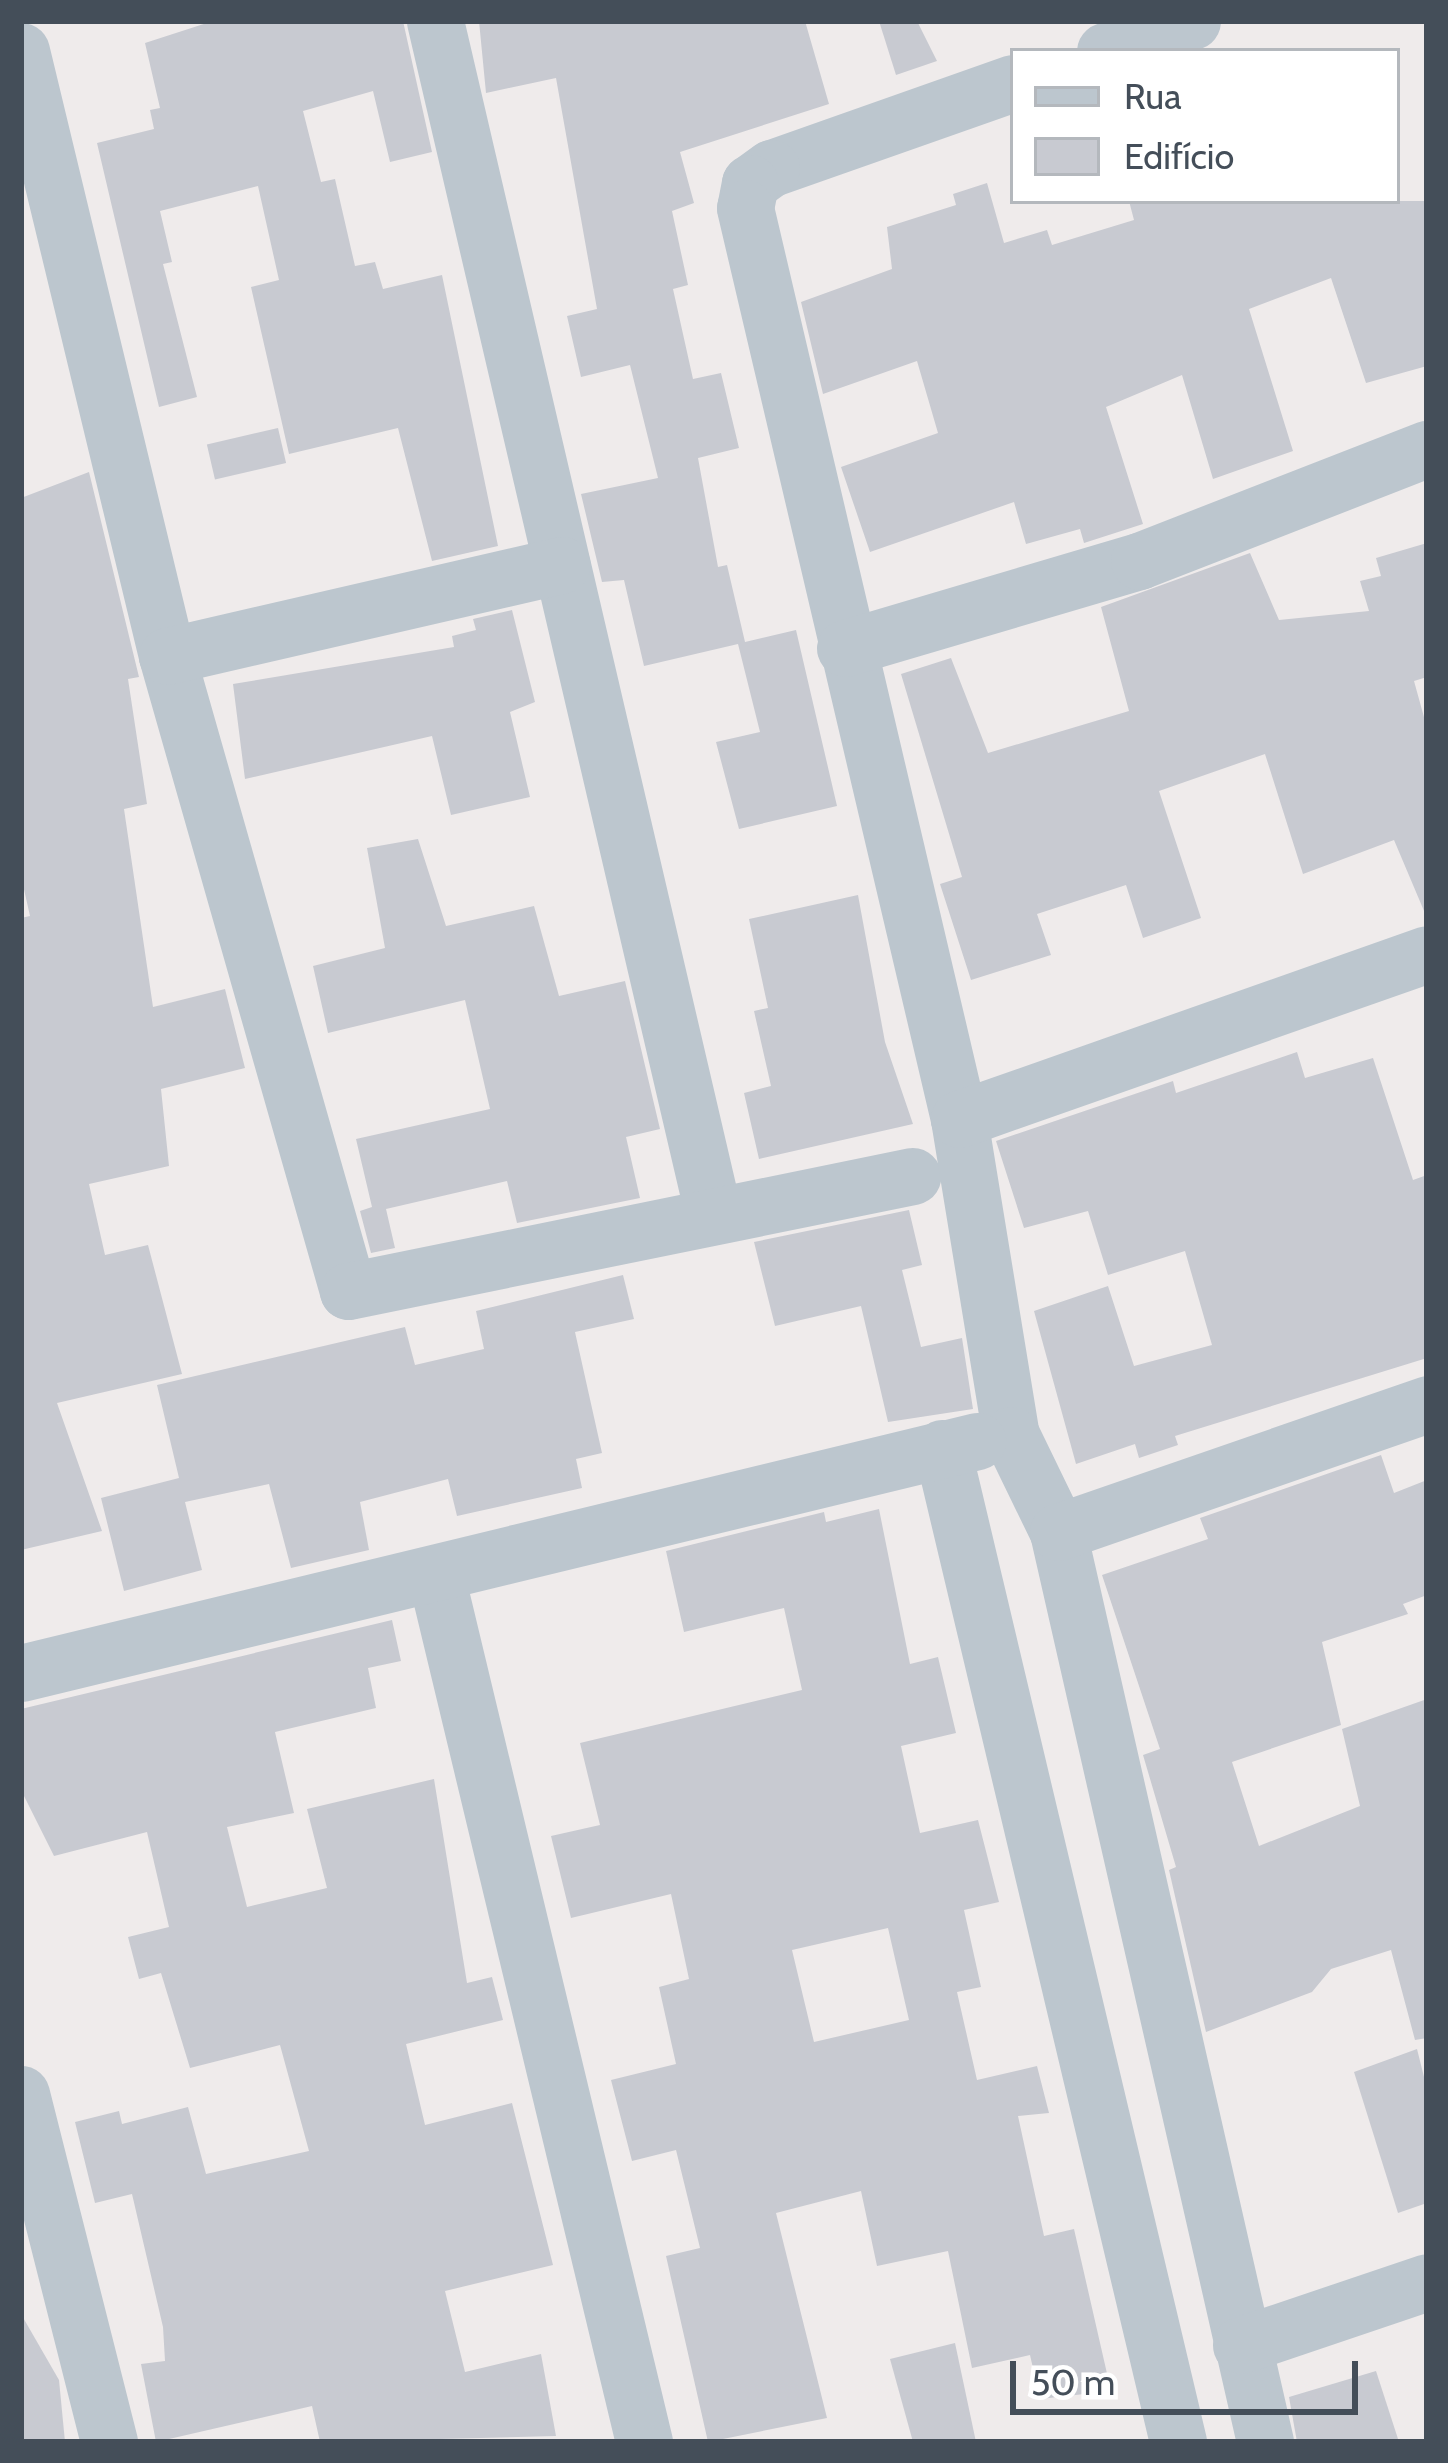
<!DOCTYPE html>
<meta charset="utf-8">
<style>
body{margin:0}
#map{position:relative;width:1448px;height:2463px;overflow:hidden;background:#efebeb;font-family:Cabin,sans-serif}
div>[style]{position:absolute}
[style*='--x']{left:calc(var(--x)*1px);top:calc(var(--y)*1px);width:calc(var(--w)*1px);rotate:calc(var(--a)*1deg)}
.building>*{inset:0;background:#c8cad1;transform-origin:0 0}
.minor>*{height:57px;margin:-28.5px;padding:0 28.5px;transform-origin:28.5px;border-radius:28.5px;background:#bcc6ce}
span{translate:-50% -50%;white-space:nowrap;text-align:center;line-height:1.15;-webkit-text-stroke:10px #fff;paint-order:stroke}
.frame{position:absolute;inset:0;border:24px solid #444e59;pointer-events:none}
.legend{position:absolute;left:1010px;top:48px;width:390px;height:156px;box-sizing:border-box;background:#fff;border:3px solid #b4b8bd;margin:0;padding:15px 21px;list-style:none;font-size:36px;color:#444e59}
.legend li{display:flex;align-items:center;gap:24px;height:60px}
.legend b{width:60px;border:3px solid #b4b8bd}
.scale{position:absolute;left:1010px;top:2361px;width:348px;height:54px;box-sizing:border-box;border:6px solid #444e59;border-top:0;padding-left:15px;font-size:36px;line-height:42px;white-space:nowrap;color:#444e59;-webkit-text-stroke:9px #fff;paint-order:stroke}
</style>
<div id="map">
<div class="building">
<i style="clip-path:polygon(213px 21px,403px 21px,432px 152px,390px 162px,373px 91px,303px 111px,321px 182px,335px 179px,355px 266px,375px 262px,383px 289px,442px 275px,498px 546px,432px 561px,398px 428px,289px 454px,251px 287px,279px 280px,258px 186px,160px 211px,172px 262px,163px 264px,197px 397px,159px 407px,97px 143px,154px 129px,150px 110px,160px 108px,145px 43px)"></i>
<i style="clip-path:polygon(479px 21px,805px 21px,829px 104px,680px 152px,694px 203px,672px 211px,688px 285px,673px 289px,693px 379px,721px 373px,739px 448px,698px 458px,718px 567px,727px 565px,745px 642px,796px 630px,837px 806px,739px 829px,716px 742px,760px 732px,738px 644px,644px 666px,624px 580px,602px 582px,581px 494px,658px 478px,630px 365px,581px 377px,567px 316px,597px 309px,556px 78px,486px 93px)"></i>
<i style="clip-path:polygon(879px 21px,917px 21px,937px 61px,896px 75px)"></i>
<i style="clip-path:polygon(987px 183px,1004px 243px,1047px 230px,1052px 245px,1134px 220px,1129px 201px,1427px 201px,1427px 366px,1366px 383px,1331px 278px,1249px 309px,1293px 451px,1213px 479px,1182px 375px,1106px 407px,1143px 524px,1084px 543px,1080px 529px,1026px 544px,1014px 502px,870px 552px,841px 467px,938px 433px,917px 361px,823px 394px,801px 302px,892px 269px,887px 227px,956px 205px,953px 194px)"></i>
<i style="left:278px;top:428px;width:36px;height:73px;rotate:77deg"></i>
<i style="clip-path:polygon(89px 472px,139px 677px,128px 679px,147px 804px,124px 809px,153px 1007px,225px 989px,245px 1068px,161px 1089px,169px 1166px,89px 1184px,105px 1255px,148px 1245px,182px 1374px,57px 1403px,102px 1531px,21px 1550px,21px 918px,30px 916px,21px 876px,21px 498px)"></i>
<i style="clip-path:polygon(1427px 543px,1427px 677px,1414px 681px,1427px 728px,1427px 918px,1394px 840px,1303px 874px,1265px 754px,1159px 791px,1201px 918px,1143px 938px,1126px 885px,1037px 914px,1051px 955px,971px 980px,940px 884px,962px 877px,901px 674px,951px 658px,988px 753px,1129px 711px,1101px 607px,1250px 553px,1279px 620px,1369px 611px,1360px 581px,1381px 576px,1376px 558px)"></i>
<i style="clip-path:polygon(512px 610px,535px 702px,510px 712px,530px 797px,451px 815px,432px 736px,245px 779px,233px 684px,454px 647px,452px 636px,476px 630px,473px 619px)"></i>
<i style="clip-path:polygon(418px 839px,446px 926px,534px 906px,559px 996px,625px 981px,660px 1129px,626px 1137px,640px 1198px,517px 1223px,507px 1181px,386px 1209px,395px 1248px,371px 1253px,360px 1211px,372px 1207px,356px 1139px,490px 1109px,465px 1000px,328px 1033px,313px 966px,385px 948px,367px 848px)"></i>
<i style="clip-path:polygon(858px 895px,885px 1042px,913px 1124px,759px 1159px,744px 1093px,771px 1086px,754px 1011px,768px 1008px,749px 919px)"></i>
<i style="clip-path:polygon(1297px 1052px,1305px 1078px,1373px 1058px,1413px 1180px,1427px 1175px,1427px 1358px,1175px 1436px,1178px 1445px,1139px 1458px,1135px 1444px,1076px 1464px,1034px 1311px,1108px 1286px,1134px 1366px,1212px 1345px,1185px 1251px,1108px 1275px,1088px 1211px,1024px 1228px,996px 1141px,1173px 1081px,1176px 1093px)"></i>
<i style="clip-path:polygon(909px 1210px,922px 1265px,902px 1270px,921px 1347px,962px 1338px,973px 1409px,888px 1422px,861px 1306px,775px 1326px,754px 1242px)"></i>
<i style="clip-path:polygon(623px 1275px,634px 1319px,575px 1332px,602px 1453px,576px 1459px,582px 1488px,457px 1516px,448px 1479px,360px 1502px,369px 1550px,291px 1568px,269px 1484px,185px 1502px,202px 1570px,124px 1591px,101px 1498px,179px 1478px,157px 1385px,405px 1327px,415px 1365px,484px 1349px,476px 1311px)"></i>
<i style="clip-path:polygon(1381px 1455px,1394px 1493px,1427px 1480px,1427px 1595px,1403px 1604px,1408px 1614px,1322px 1642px,1341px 1725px,1232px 1762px,1259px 1846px,1360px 1806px,1342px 1729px,1427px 1699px,1427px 2038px,1415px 2040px,1391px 1950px,1331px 1969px,1312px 1992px,1206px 2032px,1169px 1870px,1176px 1867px,1143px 1755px,1160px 1749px,1102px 1575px,1208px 1539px,1200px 1518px)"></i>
<i style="clip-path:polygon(evenodd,879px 1509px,910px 1664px,938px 1657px,956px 1733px,901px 1746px,920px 1833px,978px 1820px,999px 1902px,964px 1910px,981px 1987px,957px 1992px,977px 2080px,1037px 2066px,1049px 2113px,1018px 2116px,1044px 2236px,1074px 2229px,1111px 2391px,1040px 2399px,1030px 2355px,972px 2368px,948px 2251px,877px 2266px,861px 2191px,776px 2213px,827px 2418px,708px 2442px,666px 2256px,700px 2248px,676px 2150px,632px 2161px,611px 2080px,676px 2064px,659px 1987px,689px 1979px,671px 1894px,571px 1918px,551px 1836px,600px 1825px,580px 1743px,802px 1690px,784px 1608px,684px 1632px,666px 1551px,824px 1512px,826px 1522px,879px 1509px,888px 1928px,909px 2020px,814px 2042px,792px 1950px,888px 1928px)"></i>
<i style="clip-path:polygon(392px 1620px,401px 1661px,368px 1668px,376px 1708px,275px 1732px,294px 1813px,227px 1827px,247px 1907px,327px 1888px,307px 1809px,434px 1779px,467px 1983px,492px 1977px,503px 2020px,406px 2044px,425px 2125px,512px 2103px,553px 2265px,445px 2291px,465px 2372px,541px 2354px,556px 2436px,320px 2442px,312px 2406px,156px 2442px,141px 2364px,165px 2361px,163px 2327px,132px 2194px,95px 2203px,75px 2122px,119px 2111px,122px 2124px,188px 2107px,206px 2174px,309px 2151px,280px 2045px,190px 2068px,161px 1973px,139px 1979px,128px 1937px,169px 1927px,147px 1832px,54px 1856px,21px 1790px,21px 1709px)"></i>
<i style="clip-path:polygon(1417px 2049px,1427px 2089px,1427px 2203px,1398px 2213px,1354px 2072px)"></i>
<i style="clip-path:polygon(21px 2314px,59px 2380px,65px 2442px,21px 2442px)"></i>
<i style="clip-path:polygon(955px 2343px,976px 2442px,913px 2442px,890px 2359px)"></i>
<i style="clip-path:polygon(1376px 2371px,1399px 2442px,1297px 2442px,1289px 2397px)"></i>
</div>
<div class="minor">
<i style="--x:435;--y:21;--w:1224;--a:76.87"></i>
<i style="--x:21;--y:51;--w:622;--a:76.43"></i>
<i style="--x:167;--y:656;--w:660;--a:74.09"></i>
<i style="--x:348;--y:1291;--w:576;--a:-11.52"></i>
<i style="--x:1105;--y:51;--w:92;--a:-19"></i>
<i style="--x:1013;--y:83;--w:256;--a:160.6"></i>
<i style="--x:771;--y:168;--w:26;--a:144"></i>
<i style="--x:750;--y:183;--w:25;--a:101"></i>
<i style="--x:745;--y:208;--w:936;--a:76.78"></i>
<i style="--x:959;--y:1119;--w:320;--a:80.7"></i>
<i style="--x:1011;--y:1435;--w:108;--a:64.1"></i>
<i style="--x:1058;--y:1532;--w:933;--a:77.18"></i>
<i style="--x:845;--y:648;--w:307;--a:-16.5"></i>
<i style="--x:1139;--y:561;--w:309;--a:-21.3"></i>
<i style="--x:167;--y:656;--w:405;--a:-13"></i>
<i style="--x:959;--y:1119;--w:496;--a:-19.4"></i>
<i style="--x:942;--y:1448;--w:1022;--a:76.64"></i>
<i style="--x:1058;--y:1532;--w:391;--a:-19.1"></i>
<i style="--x:436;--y:1576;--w:891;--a:76.49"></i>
<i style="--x:21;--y:1673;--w:984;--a:-13.64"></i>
<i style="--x:21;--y:2094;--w:359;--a:75.8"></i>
<i style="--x:1241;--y:2345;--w:196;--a:-18.7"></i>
</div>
<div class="frame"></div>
<ul class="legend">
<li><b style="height:15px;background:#bcc6ce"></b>Rua</li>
<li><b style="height:33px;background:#c8cad1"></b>Edifício</li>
</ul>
<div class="scale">50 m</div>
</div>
